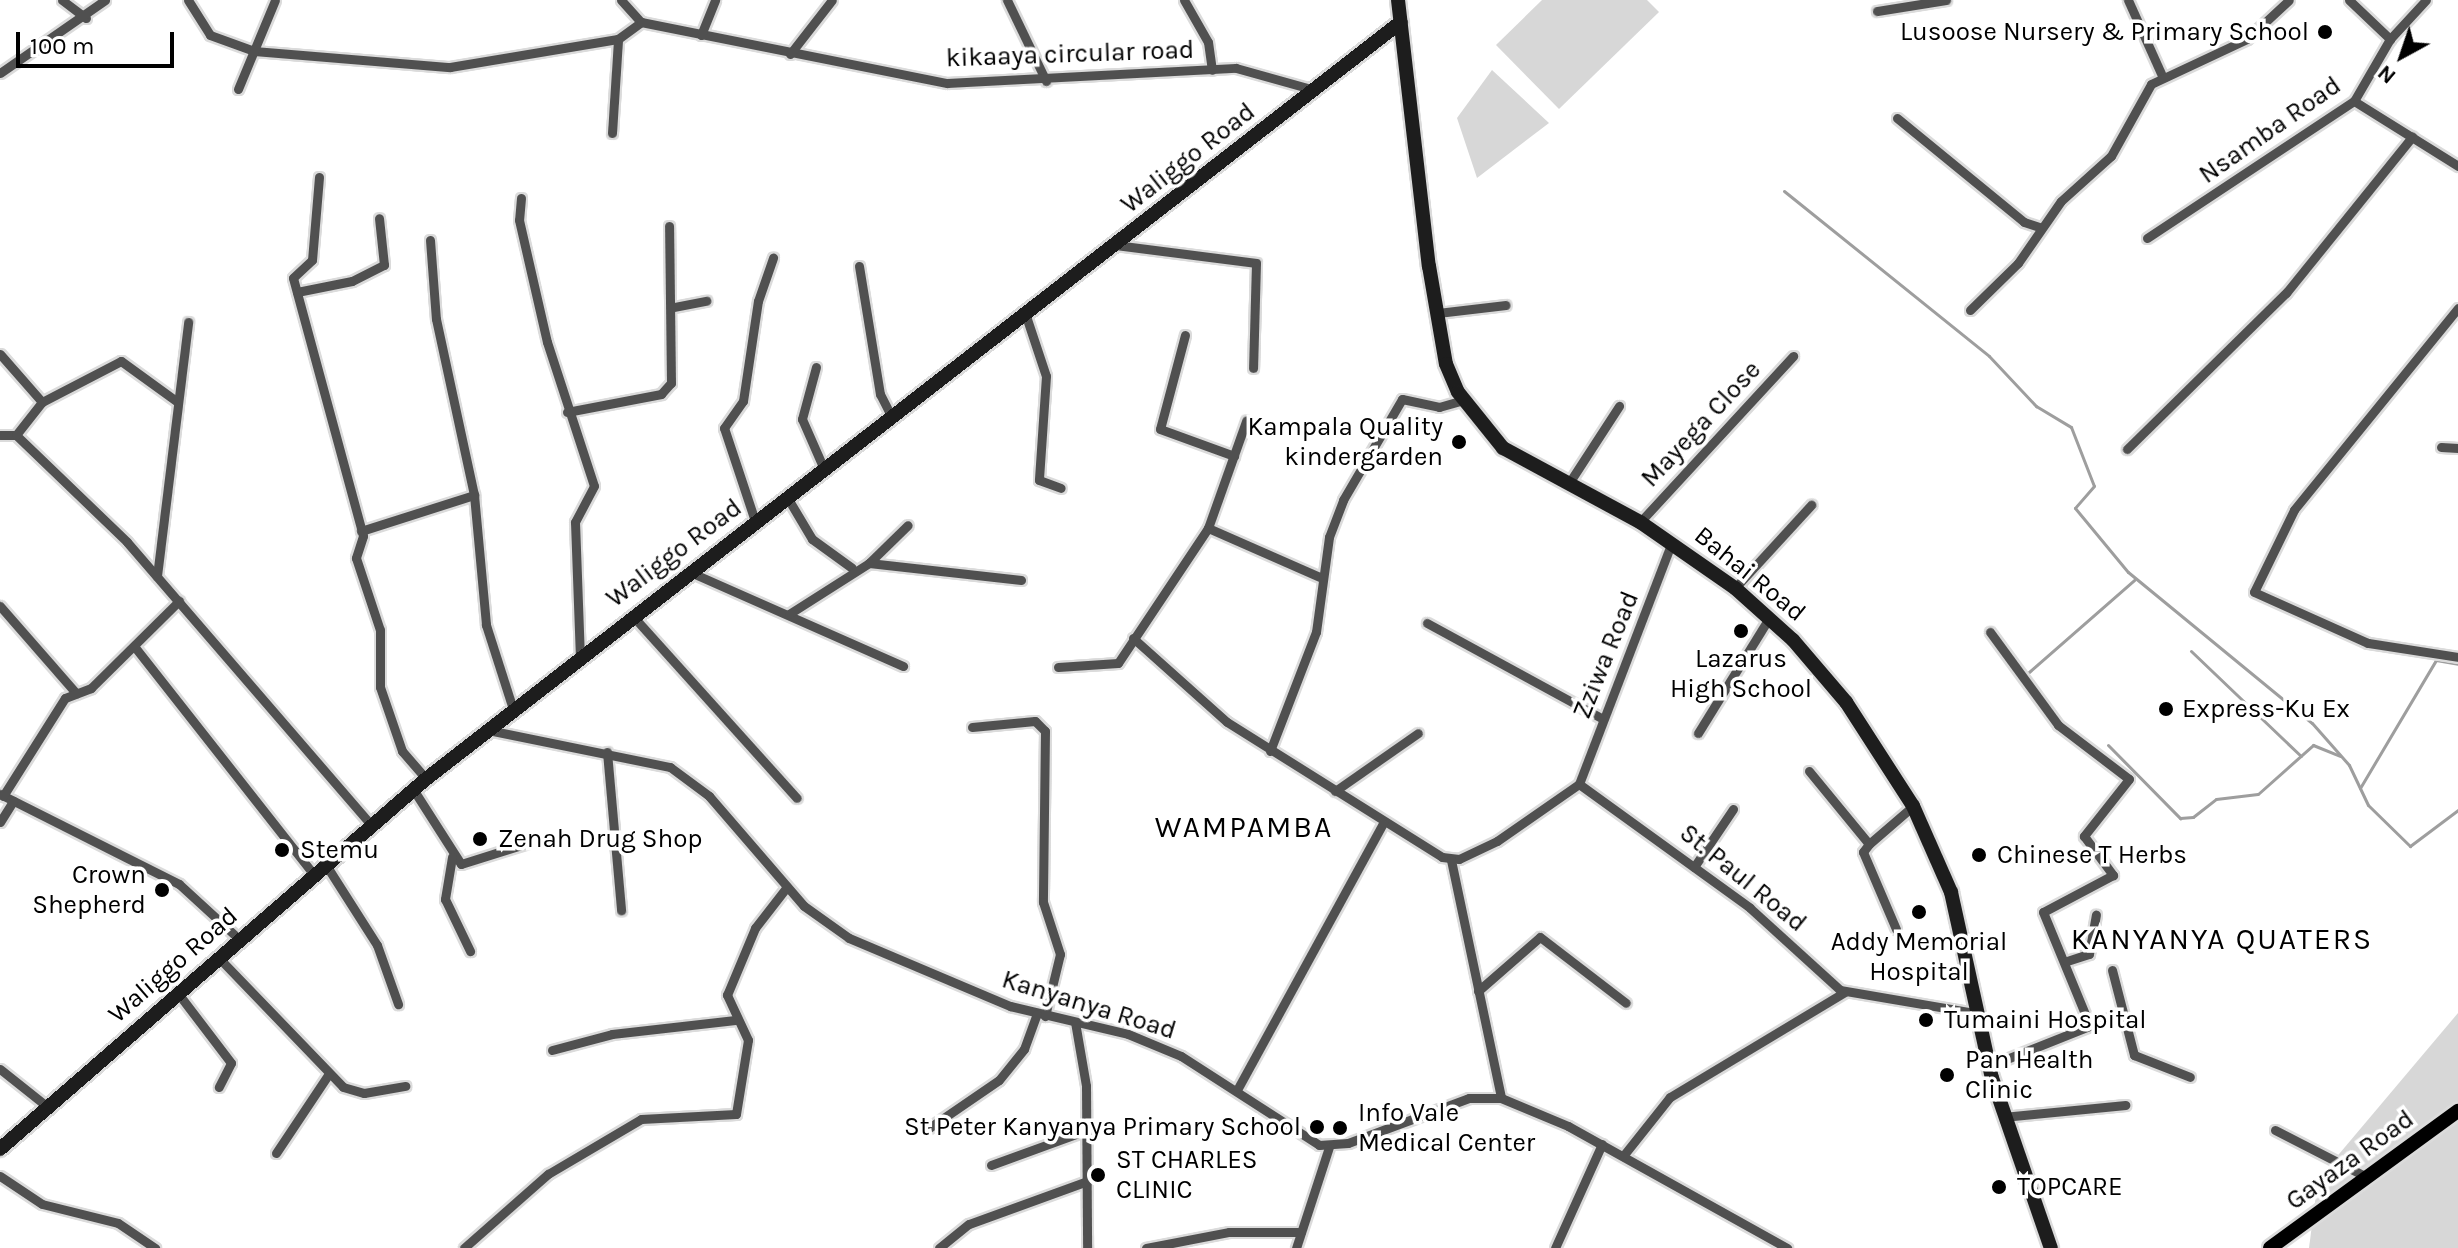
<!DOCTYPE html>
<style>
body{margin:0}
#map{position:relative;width:2458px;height:1248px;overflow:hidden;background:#fff;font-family:Karla,sans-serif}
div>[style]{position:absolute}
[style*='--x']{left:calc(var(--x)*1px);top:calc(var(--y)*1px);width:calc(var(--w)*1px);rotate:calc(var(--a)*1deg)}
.green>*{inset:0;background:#d7d7d7}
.stream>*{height:3px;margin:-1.5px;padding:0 1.5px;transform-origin:1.5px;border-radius:1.5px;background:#9e9e9e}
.roads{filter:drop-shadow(2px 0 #dbdbdb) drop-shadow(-2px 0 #dbdbdb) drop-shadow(0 2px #dbdbdb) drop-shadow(0 -2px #dbdbdb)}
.street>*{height:9px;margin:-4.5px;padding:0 4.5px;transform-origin:4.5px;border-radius:4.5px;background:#505050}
.secondary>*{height:14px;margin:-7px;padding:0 7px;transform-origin:7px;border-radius:7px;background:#1d1d1d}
.primary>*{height:14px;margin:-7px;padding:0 7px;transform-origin:7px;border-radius:7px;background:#000}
.dots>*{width:22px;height:22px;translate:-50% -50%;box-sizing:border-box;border:4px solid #fff;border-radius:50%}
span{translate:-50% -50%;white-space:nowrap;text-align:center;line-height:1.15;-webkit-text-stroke:7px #fff;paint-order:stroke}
.poi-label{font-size:26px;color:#000}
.right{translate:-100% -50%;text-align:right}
.left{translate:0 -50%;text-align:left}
.street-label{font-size:26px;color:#000}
.quarter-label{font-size:30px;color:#000;letter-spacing:2px}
.north{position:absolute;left:2362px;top:16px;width:80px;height:80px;-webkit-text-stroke:6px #fff;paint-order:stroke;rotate:220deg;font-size:22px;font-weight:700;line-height:32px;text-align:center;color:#000}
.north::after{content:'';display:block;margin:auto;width:28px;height:36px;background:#000;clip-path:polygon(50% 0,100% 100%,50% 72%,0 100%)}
.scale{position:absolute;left:16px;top:32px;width:158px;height:36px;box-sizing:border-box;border:4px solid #000;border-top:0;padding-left:10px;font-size:24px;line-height:28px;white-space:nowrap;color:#000;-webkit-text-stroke:6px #fff;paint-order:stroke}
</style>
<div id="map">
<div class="green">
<i style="clip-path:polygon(1542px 0,1647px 0,1659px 12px,1559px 109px,1496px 45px)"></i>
<i style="clip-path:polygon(1492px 70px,1549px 123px,1477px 178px,1457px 118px)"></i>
<i style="clip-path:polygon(2458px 1013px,2458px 1248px,2309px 1248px,2318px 1179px)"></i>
</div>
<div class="stream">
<i style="--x:1784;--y:191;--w:263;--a:38.8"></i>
<i style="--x:1989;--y:356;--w:69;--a:46.8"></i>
<i style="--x:2036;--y:406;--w:41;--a:31"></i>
<i style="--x:2071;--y:427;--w:63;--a:68.7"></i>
<i style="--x:2094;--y:486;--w:29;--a:131"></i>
<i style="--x:2075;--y:508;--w:83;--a:50.4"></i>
<i style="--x:2128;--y:572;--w:238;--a:39.4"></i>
<i style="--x:2312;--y:723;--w:56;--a:48.6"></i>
<i style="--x:2349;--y:765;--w:44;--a:64.6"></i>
<i style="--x:2368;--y:805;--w:59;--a:44.3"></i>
<i style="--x:2410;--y:846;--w:60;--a:-36.9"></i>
<i style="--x:2191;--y:651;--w:152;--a:43.7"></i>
<i style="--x:2029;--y:672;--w:140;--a:-41.2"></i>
<i style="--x:2108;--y:745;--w:103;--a:45.4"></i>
<i style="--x:2180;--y:818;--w:13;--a:-4"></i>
<i style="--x:2193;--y:817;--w:29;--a:-38"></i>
<i style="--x:2216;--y:799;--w:42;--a:-6.8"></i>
<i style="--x:2258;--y:794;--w:74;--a:-41.7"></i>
<i style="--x:2313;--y:745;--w:29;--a:22"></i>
<i style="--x:2360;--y:788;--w:149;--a:-59.3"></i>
<i style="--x:2436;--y:660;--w:22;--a:10"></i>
</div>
<div class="roads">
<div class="street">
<i style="--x:62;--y:0;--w:30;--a:37"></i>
<i style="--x:188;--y:0;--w:41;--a:57.8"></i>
<i style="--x:210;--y:35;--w:47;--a:20"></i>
<i style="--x:254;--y:51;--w:197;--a:4.7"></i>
<i style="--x:450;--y:67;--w:170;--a:-9.5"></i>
<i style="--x:618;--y:39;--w:29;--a:-36"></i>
<i style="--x:621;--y:0;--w:30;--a:48"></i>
<i style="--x:1007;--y:0;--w:90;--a:64.3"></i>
<i style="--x:1184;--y:0;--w:48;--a:60.3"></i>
<i style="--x:1208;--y:42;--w:28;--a:82"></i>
<i style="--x:2128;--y:0;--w:85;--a:65.8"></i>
<i style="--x:2349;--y:0;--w:57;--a:43.6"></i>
<i style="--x:1877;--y:11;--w:70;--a:-9.1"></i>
<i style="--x:641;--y:22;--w:312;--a:11.3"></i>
<i style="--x:947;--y:83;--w:289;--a:-3"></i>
<i style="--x:1236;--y:68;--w:78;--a:15.6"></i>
<i style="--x:701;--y:35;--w:38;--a:-68"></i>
<i style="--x:790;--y:54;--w:68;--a:-52.1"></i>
<i style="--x:0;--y:73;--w:128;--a:-34.8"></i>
<i style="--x:238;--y:89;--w:96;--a:-67.4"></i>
<i style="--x:2354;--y:101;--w:123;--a:32"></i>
<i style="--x:1897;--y:118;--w:164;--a:39.3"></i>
<i style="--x:2024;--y:222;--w:16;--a:18"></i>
<i style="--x:612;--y:133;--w:94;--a:-86.3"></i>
<i style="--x:319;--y:177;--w:83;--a:94.8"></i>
<i style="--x:312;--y:260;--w:26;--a:137"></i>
<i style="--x:293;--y:278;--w:267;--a:74.8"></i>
<i style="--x:363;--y:536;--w:23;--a:108"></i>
<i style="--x:356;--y:558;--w:76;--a:71.6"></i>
<i style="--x:380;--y:630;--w:57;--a:90"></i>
<i style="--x:380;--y:687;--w:68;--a:71"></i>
<i style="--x:402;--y:751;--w:37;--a:49"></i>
<i style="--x:521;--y:198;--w:22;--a:95"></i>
<i style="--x:519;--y:220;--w:125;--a:77.1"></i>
<i style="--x:547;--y:342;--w:151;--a:71.9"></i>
<i style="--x:594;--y:486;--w:41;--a:117.8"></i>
<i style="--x:575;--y:522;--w:134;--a:87.9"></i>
<i style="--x:2147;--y:238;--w:248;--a:-33.5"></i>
<i style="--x:2354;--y:101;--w:72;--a:-59.9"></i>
<i style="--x:2390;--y:39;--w:53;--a:-47.3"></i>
<i style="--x:430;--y:240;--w:79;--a:85.7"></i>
<i style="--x:436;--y:319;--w:180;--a:77.8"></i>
<i style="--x:474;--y:495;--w:131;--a:84.7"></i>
<i style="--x:486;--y:625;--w:88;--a:72.2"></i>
<i style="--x:1116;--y:245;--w:141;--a:7.3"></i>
<i style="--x:1256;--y:263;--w:105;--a:91.6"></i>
<i style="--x:859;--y:266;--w:130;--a:80.7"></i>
<i style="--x:880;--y:394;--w:27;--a:63"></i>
<i style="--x:297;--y:292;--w:56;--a:-11.3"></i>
<i style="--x:352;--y:281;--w:36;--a:-27"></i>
<i style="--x:384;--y:265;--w:47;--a:-96.1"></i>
<i style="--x:674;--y:307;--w:33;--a:-11"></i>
<i style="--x:2458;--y:308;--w:260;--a:129.1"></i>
<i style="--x:2294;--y:510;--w:91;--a:116"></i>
<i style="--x:2254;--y:592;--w:125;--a:24.1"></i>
<i style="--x:2368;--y:643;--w:91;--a:8.8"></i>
<i style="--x:1970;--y:310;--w:67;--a:-44.4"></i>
<i style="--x:2018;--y:263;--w:75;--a:-55.3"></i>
<i style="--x:2061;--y:201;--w:67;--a:-42"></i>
<i style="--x:2111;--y:156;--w:82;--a:-60.9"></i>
<i style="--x:2151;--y:84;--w:106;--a:-25.1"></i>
<i style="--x:2247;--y:39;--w:57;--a:-42.9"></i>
<i style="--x:1438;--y:313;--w:68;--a:-6.7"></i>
<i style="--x:1026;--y:316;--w:63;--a:71.6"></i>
<i style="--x:1046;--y:376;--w:104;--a:93.9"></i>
<i style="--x:1039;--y:480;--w:23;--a:20"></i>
<i style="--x:1185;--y:335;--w:97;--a:104.9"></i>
<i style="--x:1160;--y:429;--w:79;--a:20"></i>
<i style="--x:0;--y:354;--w:64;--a:48.8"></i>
<i style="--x:816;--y:367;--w:54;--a:105.1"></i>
<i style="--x:802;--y:419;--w:55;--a:66.3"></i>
<i style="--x:567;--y:412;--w:96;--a:-10.8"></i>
<i style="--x:661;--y:394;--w:15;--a:-48"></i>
<i style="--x:671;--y:383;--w:157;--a:-90.7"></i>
<i style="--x:0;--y:435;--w:16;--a:0"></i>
<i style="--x:16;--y:435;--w:154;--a:43.9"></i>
<i style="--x:127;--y:542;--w:374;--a:49.2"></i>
<i style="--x:16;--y:435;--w:42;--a:-51.8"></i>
<i style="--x:42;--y:402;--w:89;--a:-27.4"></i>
<i style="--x:121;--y:361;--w:68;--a:36"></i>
<i style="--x:2441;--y:447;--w:17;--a:3"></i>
<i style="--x:2127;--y:449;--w:223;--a:-44.5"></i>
<i style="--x:2286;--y:293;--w:201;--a:-51.1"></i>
<i style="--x:1569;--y:483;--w:92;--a:-57"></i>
<i style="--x:787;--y:497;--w:49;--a:59.2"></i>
<i style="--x:812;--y:539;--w:49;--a:35.9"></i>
<i style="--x:755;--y:521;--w:98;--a:-108.4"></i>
<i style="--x:724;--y:428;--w:33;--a:-55"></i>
<i style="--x:743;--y:401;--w:101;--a:-81.5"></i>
<i style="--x:758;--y:301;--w:46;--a:-70.8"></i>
<i style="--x:1640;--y:522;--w:226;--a:-47.3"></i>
<i style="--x:1208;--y:528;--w:124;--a:23.7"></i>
<i style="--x:361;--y:531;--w:119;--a:-17.7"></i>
<i style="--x:869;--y:563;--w:54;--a:-44.3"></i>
<i style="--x:690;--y:572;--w:233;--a:23.8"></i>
<i style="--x:157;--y:576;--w:256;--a:-83"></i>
<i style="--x:1735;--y:588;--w:113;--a:-47.5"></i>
<i style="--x:0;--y:606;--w:116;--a:48.9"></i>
<i style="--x:789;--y:614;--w:95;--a:-32.5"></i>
<i style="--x:869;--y:563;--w:153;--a:6.4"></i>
<i style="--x:632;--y:615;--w:246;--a:48"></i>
<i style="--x:1427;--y:623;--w:200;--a:28.6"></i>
<i style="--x:1990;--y:632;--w:115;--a:53.8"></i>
<i style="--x:2058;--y:725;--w:89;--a:37.3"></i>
<i style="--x:2129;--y:779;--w:73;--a:128.3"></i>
<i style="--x:2084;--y:836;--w:49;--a:53.4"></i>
<i style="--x:2113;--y:875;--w:79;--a:152.1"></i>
<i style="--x:2043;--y:912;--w:118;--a:67.6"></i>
<i style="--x:1133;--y:638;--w:126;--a:41.8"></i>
<i style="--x:1227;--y:722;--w:254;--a:32.1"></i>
<i style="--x:1442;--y:857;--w:17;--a:7"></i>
<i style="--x:1459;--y:859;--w:42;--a:-25.3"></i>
<i style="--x:1497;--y:841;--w:100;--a:-34.8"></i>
<i style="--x:134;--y:646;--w:291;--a:51.8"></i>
<i style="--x:1058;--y:667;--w:60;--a:-3.8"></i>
<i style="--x:1118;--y:663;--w:162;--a:-56.3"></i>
<i style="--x:1208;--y:528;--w:114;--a:-70.4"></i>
<i style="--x:972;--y:727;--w:63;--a:-5.4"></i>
<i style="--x:1035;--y:721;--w:14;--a:45"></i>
<i style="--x:1045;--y:731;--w:171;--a:90.7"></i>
<i style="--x:1043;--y:902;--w:55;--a:71.9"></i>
<i style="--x:1060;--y:954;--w:64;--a:103.6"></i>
<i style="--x:488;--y:730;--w:186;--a:11.5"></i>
<i style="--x:670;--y:767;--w:49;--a:36.6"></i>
<i style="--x:709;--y:796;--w:145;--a:49.2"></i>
<i style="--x:804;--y:906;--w:55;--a:35.4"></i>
<i style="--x:849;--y:938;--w:175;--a:22.9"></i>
<i style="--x:1010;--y:1006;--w:121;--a:13.3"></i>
<i style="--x:1128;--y:1034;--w:57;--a:22.5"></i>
<i style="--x:1181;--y:1056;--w:164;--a:32.8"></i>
<i style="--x:1319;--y:1145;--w:29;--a:-4"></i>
<i style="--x:1348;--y:1143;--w:129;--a:-20.4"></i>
<i style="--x:1469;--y:1098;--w:32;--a:0"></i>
<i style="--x:1501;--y:1098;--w:73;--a:22.7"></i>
<i style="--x:1568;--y:1126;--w:251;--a:29.1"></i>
<i style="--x:1698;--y:733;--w:135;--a:-58.3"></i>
<i style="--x:1270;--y:751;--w:128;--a:-68.9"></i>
<i style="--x:1316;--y:632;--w:96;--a:-82.2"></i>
<i style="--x:1329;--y:537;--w:40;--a:-69"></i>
<i style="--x:1343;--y:500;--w:117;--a:-59.7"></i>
<i style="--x:1402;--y:399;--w:38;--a:12"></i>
<i style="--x:1439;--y:407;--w:25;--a:-16"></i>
<i style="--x:607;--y:752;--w:159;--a:84.9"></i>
<i style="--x:1809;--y:771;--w:94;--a:50.6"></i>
<i style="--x:1869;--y:844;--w:58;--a:-40.8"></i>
<i style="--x:1579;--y:784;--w:211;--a:35.9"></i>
<i style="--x:1750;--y:908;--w:122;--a:42.3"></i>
<i style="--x:1840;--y:990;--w:136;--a:9.7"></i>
<i style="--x:1579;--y:784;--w:259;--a:-69"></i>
<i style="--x:413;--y:789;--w:89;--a:57.4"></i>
<i style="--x:461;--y:864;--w:77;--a:-17.5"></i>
<i style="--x:1335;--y:791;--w:101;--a:-34.9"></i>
<i style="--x:0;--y:794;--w:200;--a:26.7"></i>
<i style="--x:179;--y:884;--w:81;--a:42.5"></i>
<i style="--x:3;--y:796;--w:116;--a:-57.7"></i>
<i style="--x:65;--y:698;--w:28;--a:-21"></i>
<i style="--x:91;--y:688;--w:124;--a:-44.7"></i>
<i style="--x:0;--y:822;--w:25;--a:-58"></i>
<i style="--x:1869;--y:844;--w:10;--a:127"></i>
<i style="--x:1863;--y:852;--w:84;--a:66.8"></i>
<i style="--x:452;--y:857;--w:43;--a:99.5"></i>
<i style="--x:445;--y:899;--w:58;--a:64.3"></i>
<i style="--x:1451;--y:860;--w:243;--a:78.1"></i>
<i style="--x:326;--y:865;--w:95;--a:57.5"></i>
<i style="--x:377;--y:945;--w:63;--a:70.4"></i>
<i style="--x:1694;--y:867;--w:70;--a:-56.1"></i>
<i style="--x:218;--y:957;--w:180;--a:46.1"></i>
<i style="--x:343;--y:1087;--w:22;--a:16"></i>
<i style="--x:364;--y:1093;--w:42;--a:-9.7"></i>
<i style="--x:2067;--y:961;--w:23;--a:-18"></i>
<i style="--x:2089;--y:954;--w:40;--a:-80"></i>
<i style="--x:2112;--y:970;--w:88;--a:75.5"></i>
<i style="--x:2134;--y:1055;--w:60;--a:21.4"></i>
<i style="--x:1478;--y:991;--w:82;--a:-41.1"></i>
<i style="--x:1540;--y:937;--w:108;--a:37.5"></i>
<i style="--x:177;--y:992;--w:89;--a:52.7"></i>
<i style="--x:231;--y:1063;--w:27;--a:117"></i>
<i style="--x:1075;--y:1022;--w:65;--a:80.2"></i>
<i style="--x:1086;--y:1086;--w:162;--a:89.6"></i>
<i style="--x:552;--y:1050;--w:62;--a:-14.9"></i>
<i style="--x:612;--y:1034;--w:124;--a:-6.5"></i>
<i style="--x:1989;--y:1066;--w:143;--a:-21.7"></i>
<i style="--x:0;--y:1069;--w:63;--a:38.5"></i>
<i style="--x:1237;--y:1090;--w:304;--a:-61.3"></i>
<i style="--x:2003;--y:1117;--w:123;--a:-5.6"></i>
<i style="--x:926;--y:1130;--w:88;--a:-34.4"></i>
<i style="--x:999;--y:1080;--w:40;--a:-51"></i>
<i style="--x:1024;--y:1049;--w:37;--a:-70"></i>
<i style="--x:2275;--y:1130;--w:103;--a:27.1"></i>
<i style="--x:276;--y:1153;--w:94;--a:-56.3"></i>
<i style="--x:1623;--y:1156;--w:75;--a:-51.5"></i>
<i style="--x:1670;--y:1097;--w:204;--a:-31"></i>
<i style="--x:991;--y:1165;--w:102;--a:-20"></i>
<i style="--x:0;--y:1176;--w:50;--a:33.7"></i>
<i style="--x:42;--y:1204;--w:78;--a:14"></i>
<i style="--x:118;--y:1223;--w:45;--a:34"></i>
<i style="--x:464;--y:1248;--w:112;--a:-41.4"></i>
<i style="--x:548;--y:1174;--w:108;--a:-30.6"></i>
<i style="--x:641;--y:1119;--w:95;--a:-3"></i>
<i style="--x:736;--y:1114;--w:75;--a:-80.8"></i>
<i style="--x:748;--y:1040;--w:50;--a:-115"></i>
<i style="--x:727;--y:995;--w:73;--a:-67.3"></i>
<i style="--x:755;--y:928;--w:51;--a:-52.2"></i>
<i style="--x:939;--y:1248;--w:38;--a:-39"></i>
<i style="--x:969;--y:1224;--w:126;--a:-20"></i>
<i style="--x:1146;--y:1248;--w:85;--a:-10.9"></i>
<i style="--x:1229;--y:1232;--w:72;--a:0"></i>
<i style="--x:1296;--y:1248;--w:106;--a:-71.9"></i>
<i style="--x:1555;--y:1248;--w:114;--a:-65.7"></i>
</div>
<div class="secondary">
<i style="--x:1398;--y:0;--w:268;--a:83.4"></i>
<i style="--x:1429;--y:266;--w:99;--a:80.2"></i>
<i style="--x:1446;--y:364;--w:30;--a:67"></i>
<i style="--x:1458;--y:392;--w:72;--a:51.2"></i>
<i style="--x:1503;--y:448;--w:156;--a:28.4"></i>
<i style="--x:1640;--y:522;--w:116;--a:34.8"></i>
<i style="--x:1735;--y:588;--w:78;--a:41.9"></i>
<i style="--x:1793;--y:640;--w:82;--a:49.5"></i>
<i style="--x:1846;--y:702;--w:124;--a:57.2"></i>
<i style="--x:1913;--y:806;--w:94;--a:66.2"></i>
<i style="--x:1951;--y:892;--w:190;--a:77.6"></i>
<i style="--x:1992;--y:1078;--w:180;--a:70.9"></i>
<i style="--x:0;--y:1149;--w:564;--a:-40.98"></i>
<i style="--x:426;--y:779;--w:1234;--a:-37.83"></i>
</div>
<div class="primary">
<i style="--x:2270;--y:1248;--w:233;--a:-36.1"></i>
</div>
</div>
<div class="dots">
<i style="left:2325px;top:32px;background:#000"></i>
<i style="left:1459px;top:442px;background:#000"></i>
<i style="left:1741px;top:631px;background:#000"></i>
<i style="left:2166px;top:709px;background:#000"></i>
<i style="left:480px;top:839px;background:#000"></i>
<i style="left:282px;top:850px;background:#000"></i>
<i style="left:1979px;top:855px;background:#000"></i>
<i style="left:162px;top:890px;background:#000"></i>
<i style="left:1919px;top:912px;background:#000"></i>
<i style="left:1926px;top:1020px;background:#000"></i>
<i style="left:1947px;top:1075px;background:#000"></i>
<i style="left:1317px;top:1127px;background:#000"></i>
<i style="left:1340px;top:1128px;background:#000"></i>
<i style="left:1098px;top:1175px;background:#000"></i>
<i style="left:1999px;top:1187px;background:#000"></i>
</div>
<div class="poi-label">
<span class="right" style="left:2309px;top:32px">Lusoose Nursery &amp; Primary School</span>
<span class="right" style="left:1443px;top:442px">Kampala Quality<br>kindergarden</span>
<span style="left:1741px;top:674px">Lazarus<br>High School</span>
<span class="left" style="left:2182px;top:709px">Express-Ku Ex</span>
<span class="left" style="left:498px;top:839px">Zenah Drug Shop</span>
<span class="left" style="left:300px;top:850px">Stemu</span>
<span class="left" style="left:1997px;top:855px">Chinese T Herbs</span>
<span class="right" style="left:146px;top:890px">Crown<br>Shepherd</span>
<span style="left:1919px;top:957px">Addy Memorial<br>Hospital</span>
<span class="left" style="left:1944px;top:1020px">Tumaini Hospital</span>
<span class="left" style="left:1965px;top:1075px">Pan Health<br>Clinic</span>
<span class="left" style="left:1358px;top:1128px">Info Vale<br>Medical Center</span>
<span class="right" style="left:1301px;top:1127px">St Peter Kanyanya Primary School</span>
<span class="left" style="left:1116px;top:1175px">ST CHARLES<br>CLINIC</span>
<span class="left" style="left:2017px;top:1187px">TOPCARE</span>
</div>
<div class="street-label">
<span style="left:1070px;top:54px;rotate:-2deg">kikaaya circular road</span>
<span style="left:2270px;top:130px;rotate:-35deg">Nsamba Road</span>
<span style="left:1188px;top:158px;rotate:-38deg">Waliggo Road</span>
<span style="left:1701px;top:424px;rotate:-47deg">Mayega Close</span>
<span style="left:674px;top:553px;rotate:-37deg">Waliggo Road</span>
<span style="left:1750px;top:574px;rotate:39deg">Bahai Road</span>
<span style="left:1606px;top:655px;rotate:-68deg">Zziwa Road</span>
<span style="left:1743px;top:878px;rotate:39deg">St. Paul Road</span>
<span style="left:173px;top:965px;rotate:-41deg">Waliggo Road</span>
<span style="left:1089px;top:1005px;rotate:17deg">Kanyanya Road</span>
<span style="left:2350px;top:1160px;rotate:-36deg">Gayaza Road</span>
</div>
<div class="quarter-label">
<span style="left:1244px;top:827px">WAMPAMBA</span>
<span style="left:2222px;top:939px">KANYANYA QUATERS</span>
</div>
<div class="north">N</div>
<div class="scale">100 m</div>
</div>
